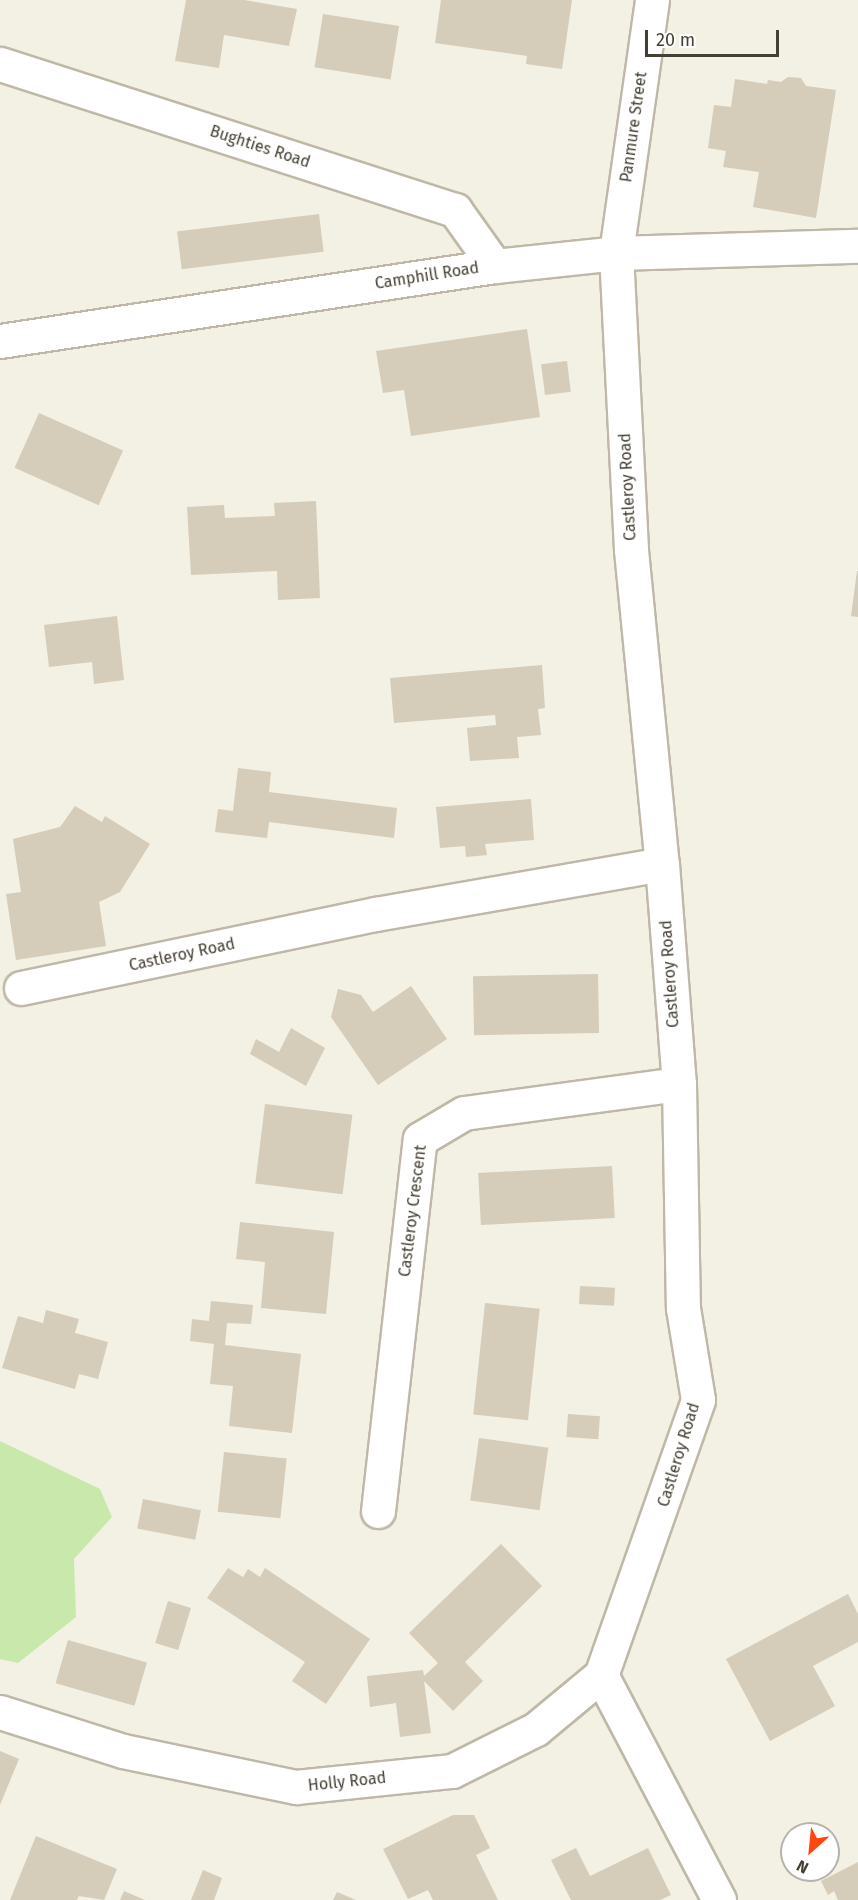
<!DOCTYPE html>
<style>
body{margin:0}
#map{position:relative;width:858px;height:1900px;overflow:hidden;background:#f3f0e4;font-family:"Fira Sans",sans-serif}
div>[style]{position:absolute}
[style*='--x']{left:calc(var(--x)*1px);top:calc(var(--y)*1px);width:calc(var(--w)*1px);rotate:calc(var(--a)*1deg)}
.green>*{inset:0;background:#c8e9ab}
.building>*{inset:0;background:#d5ccb9;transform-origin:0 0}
.roads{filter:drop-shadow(2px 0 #bfb8a7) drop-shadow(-2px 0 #bfb8a7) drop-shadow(0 2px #bfb8a7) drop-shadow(0 -2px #bfb8a7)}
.minor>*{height:33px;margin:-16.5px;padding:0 16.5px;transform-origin:16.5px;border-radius:16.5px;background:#fff}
span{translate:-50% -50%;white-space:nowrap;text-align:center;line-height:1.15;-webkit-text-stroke:4.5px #fff;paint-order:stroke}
.street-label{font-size:16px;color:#454034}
.north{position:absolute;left:780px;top:1822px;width:60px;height:60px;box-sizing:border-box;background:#fff;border:2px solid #b5b3ae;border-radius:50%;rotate:207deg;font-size:16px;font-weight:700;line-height:24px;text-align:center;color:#454034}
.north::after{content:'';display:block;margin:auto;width:21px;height:27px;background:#ff470f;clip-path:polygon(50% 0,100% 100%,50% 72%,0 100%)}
.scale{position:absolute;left:645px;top:30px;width:134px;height:27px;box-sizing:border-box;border:3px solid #454034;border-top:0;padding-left:8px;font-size:18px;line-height:21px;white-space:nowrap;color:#454034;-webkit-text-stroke:4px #fff;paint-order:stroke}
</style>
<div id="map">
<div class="green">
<i style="clip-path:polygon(0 1441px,100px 1489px,112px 1517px,74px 1559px,76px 1617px,18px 1663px,0 1659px)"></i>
</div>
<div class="building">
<i style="clip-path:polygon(186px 0,244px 0,297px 9px,289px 46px,224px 35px,219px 68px,175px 61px)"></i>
<i style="clip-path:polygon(441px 0,572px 0,562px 69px,526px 64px,527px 56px,435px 43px)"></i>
<i style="left:323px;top:14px;width:77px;height:54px;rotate:9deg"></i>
<i style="clip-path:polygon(788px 77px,801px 78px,806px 86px,836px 90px,816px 218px,753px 207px,759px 172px,723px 167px,726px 151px,708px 148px,714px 105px,731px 107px,735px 79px,767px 84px,768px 80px,781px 82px)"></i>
<i style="left:319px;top:214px;width:38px;height:143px;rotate:83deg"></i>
<i style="clip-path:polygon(527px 329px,540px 417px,411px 436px,404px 390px,383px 393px,376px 351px)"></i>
<i style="left:567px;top:361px;width:31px;height:26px;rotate:83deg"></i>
<i style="left:39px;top:413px;width:92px;height:60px;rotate:24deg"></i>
<i style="clip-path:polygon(316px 501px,320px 598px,278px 600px,277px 571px,191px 575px,187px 507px,224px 505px,225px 518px,275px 516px,274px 503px)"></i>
<i style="clip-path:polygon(857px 571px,858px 571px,858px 617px,851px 616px)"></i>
<i style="clip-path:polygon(117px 616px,124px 680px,94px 684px,92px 662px,49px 667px,44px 625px)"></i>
<i style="clip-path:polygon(542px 665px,545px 708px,538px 709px,541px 735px,517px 737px,519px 758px,470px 761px,467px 728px,496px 725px,495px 715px,394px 723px,390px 678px)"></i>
<i style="clip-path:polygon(238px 768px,271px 772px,269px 792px,397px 808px,394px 838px,269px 822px,267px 838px,215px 832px,218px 809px,233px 811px)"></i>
<i style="clip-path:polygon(531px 799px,534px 840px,485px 844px,487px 855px,466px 857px,465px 846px,440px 848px,436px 807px)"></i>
<i style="clip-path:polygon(75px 806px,102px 822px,105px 816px,150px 844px,120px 892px,99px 902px,106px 946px,16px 960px,6px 894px,21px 892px,13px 839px,60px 827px)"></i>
<i style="left:598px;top:974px;width:59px;height:125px;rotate:89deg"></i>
<i style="clip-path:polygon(411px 986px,447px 1039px,378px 1085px,331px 1017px,338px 989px,361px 995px,373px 1012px)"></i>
<i style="clip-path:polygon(291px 1028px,325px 1048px,306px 1086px,250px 1054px,256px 1039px,279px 1052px)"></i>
<i style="left:265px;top:1104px;width:88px;height:80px;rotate:7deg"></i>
<i style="left:612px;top:1166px;width:52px;height:134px;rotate:87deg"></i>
<i style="clip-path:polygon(240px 1222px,334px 1232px,326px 1314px,261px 1308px,265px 1262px,236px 1259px)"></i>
<i style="left:580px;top:1286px;width:35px;height:18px;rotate:3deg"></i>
<i style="clip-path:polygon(211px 1301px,253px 1305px,251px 1324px,227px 1323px,225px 1345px,301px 1354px,292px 1433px,229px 1426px,233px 1386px,210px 1384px,214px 1344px,190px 1341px,192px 1319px,209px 1321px)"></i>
<i style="left:485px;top:1303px;width:55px;height:112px;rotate:6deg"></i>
<i style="clip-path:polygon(46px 1310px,79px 1319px,75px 1333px,108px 1342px,98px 1379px,79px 1374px,75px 1389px,2px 1368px,18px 1316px,43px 1323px)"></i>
<i style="left:568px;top:1414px;width:32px;height:23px;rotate:4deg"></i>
<i style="left:479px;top:1438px;width:70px;height:63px;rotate:8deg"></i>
<i style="left:224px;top:1452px;width:63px;height:60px;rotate:6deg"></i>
<i style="left:143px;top:1499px;width:59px;height:30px;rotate:11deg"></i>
<i style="clip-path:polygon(501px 1544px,542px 1586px,465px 1662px,483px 1681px,453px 1711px,424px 1681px,431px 1733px,400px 1737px,396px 1703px,370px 1707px,367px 1676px,423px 1670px,424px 1676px,438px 1663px,409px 1633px)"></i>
<i style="clip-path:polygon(228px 1568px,243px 1577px,248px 1569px,260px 1577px,265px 1568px,370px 1639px,326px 1704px,292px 1681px,305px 1662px,207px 1598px)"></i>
<i style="clip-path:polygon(848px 1594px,858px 1614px,858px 1642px,813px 1666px,835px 1706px,770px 1741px,726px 1659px)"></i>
<i style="left:168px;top:1601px;width:24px;height:44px;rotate:17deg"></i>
<i style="left:68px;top:1640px;width:82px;height:45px;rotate:16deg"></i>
<i style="clip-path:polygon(0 1751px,19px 1759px,0 1805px)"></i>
<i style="clip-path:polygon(453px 1815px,474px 1815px,490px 1848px,476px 1855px,498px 1900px,433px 1900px,428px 1890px,408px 1899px,383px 1849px)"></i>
<i style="clip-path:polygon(36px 1836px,117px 1869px,104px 1900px,79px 1896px,77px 1900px,10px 1900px)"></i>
<i style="clip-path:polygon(576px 1848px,590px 1876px,648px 1848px,671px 1895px,660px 1900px,571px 1900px,551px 1860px)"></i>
<i style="clip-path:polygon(858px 1862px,858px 1900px,838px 1900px,834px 1891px,828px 1895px,821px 1881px)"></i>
<i style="clip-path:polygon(203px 1870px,222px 1878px,214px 1900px,191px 1900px)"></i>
<i style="clip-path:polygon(124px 1891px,145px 1900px,120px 1900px)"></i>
<i style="clip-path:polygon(337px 1892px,356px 1900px,333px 1900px)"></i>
</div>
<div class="roads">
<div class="minor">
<i style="--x:652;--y:0;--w:256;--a:98.1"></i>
<i style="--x:616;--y:253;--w:297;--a:87.1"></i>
<i style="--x:631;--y:550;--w:316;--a:84.4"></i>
<i style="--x:662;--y:864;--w:221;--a:85.6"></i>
<i style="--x:679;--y:1084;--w:224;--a:89"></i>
<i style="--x:683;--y:1308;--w:93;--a:80.7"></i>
<i style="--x:698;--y:1400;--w:292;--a:109.4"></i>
<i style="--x:601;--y:1675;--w:254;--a:62.3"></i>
<i style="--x:0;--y:64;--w:478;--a:17.8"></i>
<i style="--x:455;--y:210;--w:69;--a:54.5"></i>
<i style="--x:0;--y:341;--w:501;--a:-8.62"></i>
<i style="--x:495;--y:266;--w:122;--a:-6.1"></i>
<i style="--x:616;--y:253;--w:242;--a:-1.7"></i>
<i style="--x:21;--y:988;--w:363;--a:-11.8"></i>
<i style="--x:376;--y:914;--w:290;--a:-9.9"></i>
<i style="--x:378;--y:1511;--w:374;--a:-83.6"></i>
<i style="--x:420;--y:1139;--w:51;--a:-30.6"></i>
<i style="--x:464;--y:1113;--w:217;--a:-7.7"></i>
<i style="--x:0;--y:1712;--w:129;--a:17.6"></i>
<i style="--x:123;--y:1751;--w:177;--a:11.8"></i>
<i style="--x:296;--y:1787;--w:157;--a:-5.9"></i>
<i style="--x:452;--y:1771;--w:94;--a:-26.6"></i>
<i style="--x:536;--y:1729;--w:85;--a:-39.7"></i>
</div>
</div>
<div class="street-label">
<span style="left:634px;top:127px;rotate:-82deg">Panmure Street</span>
<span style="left:260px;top:147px;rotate:18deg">Bughties Road</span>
<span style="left:427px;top:276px;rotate:-9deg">Camphill Road</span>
<span style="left:628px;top:487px;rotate:-93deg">Castleroy Road</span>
<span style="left:182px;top:955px;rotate:-12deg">Castleroy Road</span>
<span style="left:670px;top:974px;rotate:-94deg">Castleroy Road</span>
<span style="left:413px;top:1211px;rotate:-83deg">Castleroy Crescent</span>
<span style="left:679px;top:1455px;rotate:-73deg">Castleroy Road</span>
<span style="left:347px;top:1782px;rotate:-6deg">Holly Road</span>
</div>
<div class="north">N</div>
<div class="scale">20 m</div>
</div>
